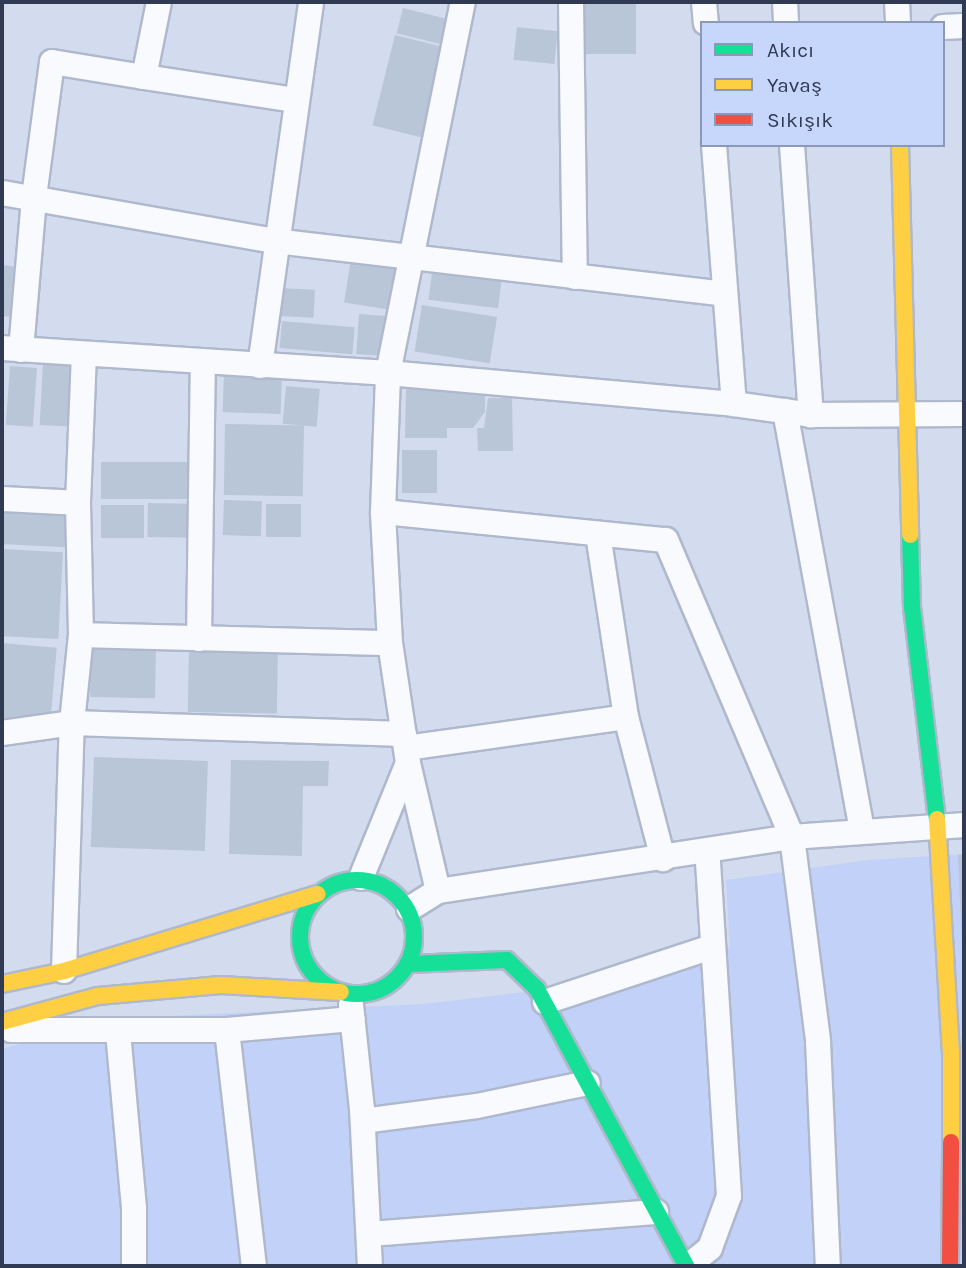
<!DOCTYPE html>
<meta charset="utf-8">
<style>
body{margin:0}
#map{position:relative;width:966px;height:1268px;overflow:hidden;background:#d3dbef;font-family:Karla,sans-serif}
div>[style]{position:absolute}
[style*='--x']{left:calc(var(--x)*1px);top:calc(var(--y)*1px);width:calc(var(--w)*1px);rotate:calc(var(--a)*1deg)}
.built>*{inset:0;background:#c1d1f7}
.building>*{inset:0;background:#b9c6d8;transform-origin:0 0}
.roads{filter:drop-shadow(2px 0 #afb8cc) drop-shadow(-2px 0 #afb8cc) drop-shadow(0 2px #afb8cc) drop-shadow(0 -2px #afb8cc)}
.street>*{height:24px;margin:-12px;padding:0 12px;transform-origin:12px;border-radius:12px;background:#f8fafd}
.fast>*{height:16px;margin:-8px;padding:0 8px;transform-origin:8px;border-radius:8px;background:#16e098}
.fast>.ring{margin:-8px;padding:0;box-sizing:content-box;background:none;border:16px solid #16e098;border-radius:50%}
.slow>*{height:16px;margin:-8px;padding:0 8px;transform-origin:8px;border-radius:8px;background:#ffcf43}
.jam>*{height:16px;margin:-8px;padding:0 8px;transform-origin:8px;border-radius:8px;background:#f24e42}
span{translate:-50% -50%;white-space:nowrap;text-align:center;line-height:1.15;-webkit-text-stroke:5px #c7d7fb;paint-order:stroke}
.frame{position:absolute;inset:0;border:4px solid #303a52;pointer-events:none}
.legend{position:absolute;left:700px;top:21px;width:245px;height:126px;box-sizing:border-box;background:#c7d7fb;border:2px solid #8b98b7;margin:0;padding:9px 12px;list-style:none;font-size:21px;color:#303a52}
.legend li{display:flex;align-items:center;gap:14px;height:35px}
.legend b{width:35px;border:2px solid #8b98b7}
</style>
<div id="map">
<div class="built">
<i style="clip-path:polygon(964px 854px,964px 1266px,2px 1266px,2px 1049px,106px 1019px,423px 1004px,516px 993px,704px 959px,730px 947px,726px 880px,868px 860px)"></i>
</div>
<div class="building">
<i style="left:585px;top:2px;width:51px;height:52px"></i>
<i style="left:403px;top:8px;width:49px;height:26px;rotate:14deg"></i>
<i style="left:517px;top:27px;width:41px;height:33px;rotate:6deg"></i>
<i style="left:395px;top:35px;width:54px;height:93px;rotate:14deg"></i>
<i style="left:351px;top:259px;width:50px;height:44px;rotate:9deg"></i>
<i style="left:433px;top:264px;width:70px;height:36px;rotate:7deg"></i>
<i style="clip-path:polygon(2px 265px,20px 267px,15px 317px,2px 316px)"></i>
<i style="left:281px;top:288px;width:34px;height:28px;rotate:3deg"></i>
<i style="left:422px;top:305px;width:76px;height:47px;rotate:9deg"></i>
<i style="left:359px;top:314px;width:27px;height:40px;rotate:4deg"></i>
<i style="left:282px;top:321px;width:73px;height:27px;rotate:5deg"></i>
<i style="left:43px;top:363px;width:33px;height:62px;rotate:3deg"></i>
<i style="left:10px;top:366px;width:27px;height:59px;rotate:4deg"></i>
<i style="left:224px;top:373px;width:58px;height:39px;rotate:2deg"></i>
<i style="left:286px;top:386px;width:34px;height:38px;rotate:5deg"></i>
<i style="clip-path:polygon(406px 386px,485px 386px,485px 412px,473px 428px,447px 428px,447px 438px,405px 438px)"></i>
<i style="clip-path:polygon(488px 398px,512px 398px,513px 451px,478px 451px,477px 428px,484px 428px)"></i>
<i style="left:225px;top:424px;width:79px;height:71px;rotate:1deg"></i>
<i style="left:402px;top:450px;width:35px;height:43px"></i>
<i style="left:101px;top:462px;width:94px;height:37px"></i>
<i style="left:224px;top:500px;width:38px;height:35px;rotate:2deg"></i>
<i style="left:2px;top:503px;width:65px;height:41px;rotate:3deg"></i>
<i style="left:148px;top:503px;width:46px;height:34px;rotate:1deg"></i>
<i style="left:266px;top:504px;width:35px;height:33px"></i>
<i style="left:101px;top:505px;width:43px;height:33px"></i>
<i style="left:2px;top:549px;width:61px;height:87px;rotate:3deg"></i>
<i style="left:2px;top:643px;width:55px;height:76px;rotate:5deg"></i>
<i style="left:91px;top:643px;width:65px;height:54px;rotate:1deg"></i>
<i style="left:189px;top:645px;width:89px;height:67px;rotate:1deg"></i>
<i style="left:94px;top:757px;width:114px;height:90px;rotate:2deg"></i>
<i style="clip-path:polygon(231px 760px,329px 761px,328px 786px,303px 786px,302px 856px,229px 854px)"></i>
<i style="clip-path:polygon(964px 854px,964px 945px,962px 945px,958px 855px)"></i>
</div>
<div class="roads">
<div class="street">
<i style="--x:571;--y:2;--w:275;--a:89.2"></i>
<i style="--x:704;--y:2;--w:21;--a:85"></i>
<i style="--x:785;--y:2;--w:21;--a:87"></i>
<i style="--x:897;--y:2;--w:21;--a:87"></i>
<i style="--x:943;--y:27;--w:21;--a:-3"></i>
<i style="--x:144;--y:77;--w:153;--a:8.7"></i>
<i style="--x:714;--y:145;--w:260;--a:85.6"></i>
<i style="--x:792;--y:145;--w:271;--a:86"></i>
<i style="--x:2;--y:193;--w:277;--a:10"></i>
<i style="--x:275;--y:241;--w:452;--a:6.7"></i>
<i style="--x:2;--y:348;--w:387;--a:3.7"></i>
<i style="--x:388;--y:373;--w:347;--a:5.1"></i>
<i style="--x:734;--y:404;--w:78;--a:8.1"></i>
<i style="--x:811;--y:415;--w:153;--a:-0.4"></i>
<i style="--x:21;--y:350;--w:154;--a:-85.1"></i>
<i style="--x:34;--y:197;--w:136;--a:-82.4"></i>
<i style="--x:52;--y:62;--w:93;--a:9.3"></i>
<i style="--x:144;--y:77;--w:76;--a:-78.7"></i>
<i style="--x:260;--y:366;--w:368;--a:-82"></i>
<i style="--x:785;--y:411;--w:427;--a:79.6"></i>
<i style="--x:2;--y:499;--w:76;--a:3"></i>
<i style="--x:383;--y:512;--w:284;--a:5.7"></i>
<i style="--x:666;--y:540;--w:323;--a:67"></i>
<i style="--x:792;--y:837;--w:206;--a:82.7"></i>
<i style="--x:818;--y:1041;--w:225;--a:87.5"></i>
<i style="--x:598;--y:534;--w:185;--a:81.3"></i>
<i style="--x:626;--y:717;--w:147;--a:75.4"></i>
<i style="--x:81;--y:635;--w:309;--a:1.5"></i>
<i style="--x:199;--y:639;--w:276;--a:-89.2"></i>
<i style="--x:2;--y:733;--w:71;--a:-8.1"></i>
<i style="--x:72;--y:723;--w:332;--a:1.9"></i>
<i style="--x:406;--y:748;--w:222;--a:-8"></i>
<i style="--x:361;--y:878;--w:124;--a:-67.8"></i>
<i style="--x:438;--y:891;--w:131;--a:-103.2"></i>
<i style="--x:408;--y:763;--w:121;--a:-98.5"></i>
<i style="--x:390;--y:643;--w:131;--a:-93.1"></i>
<i style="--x:383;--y:512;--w:139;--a:-87.9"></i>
<i style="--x:388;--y:373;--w:379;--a:-78.6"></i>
<i style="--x:409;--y:909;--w:34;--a:-32"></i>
<i style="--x:438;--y:891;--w:358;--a:-8.7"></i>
<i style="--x:792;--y:837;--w:172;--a:-4"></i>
<i style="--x:64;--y:971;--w:248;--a:-88.2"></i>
<i style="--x:72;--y:723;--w:88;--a:-84.2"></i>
<i style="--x:81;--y:635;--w:132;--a:-91.3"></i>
<i style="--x:78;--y:503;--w:148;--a:-87.7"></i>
<i style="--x:545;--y:1002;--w:175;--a:-18.3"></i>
<i style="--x:351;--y:1005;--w:105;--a:84"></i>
<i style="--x:362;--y:1109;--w:157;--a:87.1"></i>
<i style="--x:11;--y:1030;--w:216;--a:0"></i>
<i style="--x:227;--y:1030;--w:126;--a:-5"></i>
<i style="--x:227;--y:1030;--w:238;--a:83.5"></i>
<i style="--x:118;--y:1032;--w:177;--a:84.8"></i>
<i style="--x:134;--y:1208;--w:58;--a:90"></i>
<i style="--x:363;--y:1121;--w:115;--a:-7.5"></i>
<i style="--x:477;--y:1106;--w:113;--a:-11.7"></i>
<i style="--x:369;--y:1234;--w:288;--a:-4.4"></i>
<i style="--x:688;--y:1266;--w:28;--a:-39"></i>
<i style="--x:710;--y:1248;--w:55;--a:-69.9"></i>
<i style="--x:729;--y:1196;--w:346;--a:-93.6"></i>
</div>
<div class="fast">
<i style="--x:910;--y:535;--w:72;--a:88.4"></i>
<i style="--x:912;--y:607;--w:213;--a:83.3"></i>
<i class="ring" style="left:300px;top:880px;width:98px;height:98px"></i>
<i style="--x:409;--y:964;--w:98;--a:-2.3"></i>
<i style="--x:507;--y:960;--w:42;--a:44"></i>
<i style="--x:537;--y:989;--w:315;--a:61.7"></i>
</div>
<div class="slow">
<i style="--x:900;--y:145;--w:390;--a:88.5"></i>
<i style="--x:937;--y:819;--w:233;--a:86.6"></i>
<i style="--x:951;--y:1052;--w:90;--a:90"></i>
<i style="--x:2;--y:984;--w:63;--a:-11.8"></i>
<i style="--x:64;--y:971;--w:265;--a:-16.9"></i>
<i style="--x:2;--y:1022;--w:99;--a:-15.2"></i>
<i style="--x:98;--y:996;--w:123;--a:-5.1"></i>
<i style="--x:221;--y:985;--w:120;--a:3.3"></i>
</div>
<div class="jam">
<i style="--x:950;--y:1266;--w:124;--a:-89.5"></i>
</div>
</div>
<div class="frame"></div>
<ul class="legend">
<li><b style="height:9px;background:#16e098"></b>Akıcı</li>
<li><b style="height:9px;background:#ffcf43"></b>Yavaş</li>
<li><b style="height:9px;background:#f24e42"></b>Sıkışık</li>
</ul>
</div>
